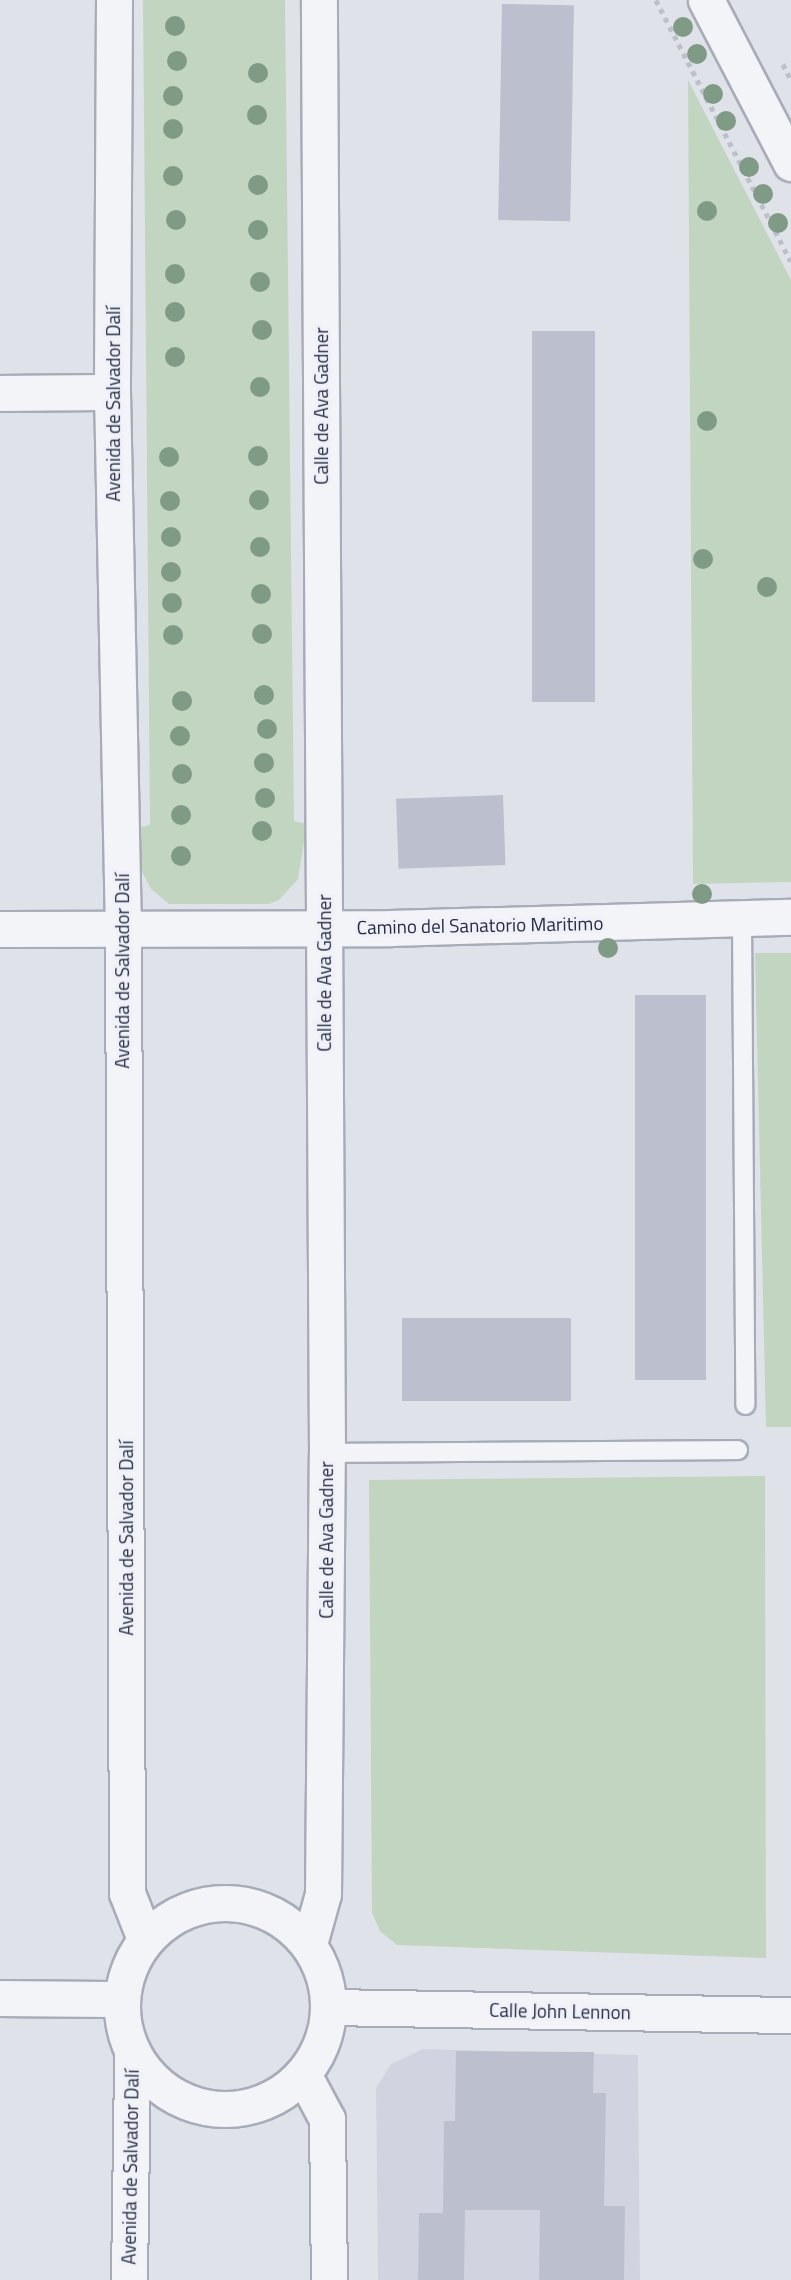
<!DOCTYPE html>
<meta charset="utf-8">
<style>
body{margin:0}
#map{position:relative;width:791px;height:2280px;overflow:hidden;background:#e0e2ea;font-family:"Titillium Web",sans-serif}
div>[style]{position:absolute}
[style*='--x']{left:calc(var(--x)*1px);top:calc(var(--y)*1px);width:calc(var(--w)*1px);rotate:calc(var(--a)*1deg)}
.built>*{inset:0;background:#d1d4e0}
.green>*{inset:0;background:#c1d5c0}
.building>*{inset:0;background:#bcc0ce;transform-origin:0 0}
.path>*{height:4.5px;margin-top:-2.25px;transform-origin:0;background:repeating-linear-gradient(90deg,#bec0c9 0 5px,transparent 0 10px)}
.roads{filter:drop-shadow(2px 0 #a8abb8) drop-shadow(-2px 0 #a8abb8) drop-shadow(0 2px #a8abb8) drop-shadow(0 -2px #a8abb8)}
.lane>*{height:18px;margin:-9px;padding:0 9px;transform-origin:9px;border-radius:9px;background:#f3f4f8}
.street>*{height:35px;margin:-17.5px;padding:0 17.5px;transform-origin:17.5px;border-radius:17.5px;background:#f3f4f8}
.street>.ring{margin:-17.5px;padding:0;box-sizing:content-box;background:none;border:35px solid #f3f4f8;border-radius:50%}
.trees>*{width:20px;height:20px;margin:-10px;border-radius:50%;background:#809b85}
span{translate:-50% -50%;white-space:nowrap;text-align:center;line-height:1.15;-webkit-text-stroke:6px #f0f1f8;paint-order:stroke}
.street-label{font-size:19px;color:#262c44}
</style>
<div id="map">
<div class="built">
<i style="clip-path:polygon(423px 2049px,638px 2055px,640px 2280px,378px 2280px,376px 2088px,391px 2064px)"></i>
</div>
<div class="green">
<i style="clip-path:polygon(143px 0,285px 0,294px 821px,307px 824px,298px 879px,279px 900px,269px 904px,169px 904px,151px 889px,141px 870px,136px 828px,150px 825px)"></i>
<i style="clip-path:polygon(688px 80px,791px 280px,791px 882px,693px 884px)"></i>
<i style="clip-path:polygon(755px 953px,791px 953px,791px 1427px,766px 1427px)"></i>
<i style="clip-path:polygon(765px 1476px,766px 1958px,397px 1945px,380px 1931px,372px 1913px,369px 1480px)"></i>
</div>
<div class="building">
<i style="left:502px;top:4px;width:72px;height:216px;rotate:1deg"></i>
<i style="left:595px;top:331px;width:371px;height:63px;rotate:90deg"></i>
<i style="left:503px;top:795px;width:70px;height:107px;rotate:88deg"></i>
<i style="left:635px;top:995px;width:71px;height:385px"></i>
<i style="left:571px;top:1318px;width:83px;height:169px;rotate:90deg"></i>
<i style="clip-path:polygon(456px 2051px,594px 2052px,593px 2093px,606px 2093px,604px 2206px,625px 2206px,624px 2280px,539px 2280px,540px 2210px,465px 2210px,464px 2280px,418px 2280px,419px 2213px,443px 2213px,444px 2121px,455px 2121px)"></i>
</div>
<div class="path">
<i style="--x:656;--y:0;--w:294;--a:62.7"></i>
<i style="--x:783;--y:64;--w:18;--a:63"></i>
</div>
<div class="roads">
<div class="lane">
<i style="--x:742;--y:919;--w:486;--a:89.6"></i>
<i style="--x:327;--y:1453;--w:411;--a:-0.4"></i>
</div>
<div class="street">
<i style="--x:114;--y:0;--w:392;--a:90.3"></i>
<i style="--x:112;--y:392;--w:538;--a:88.83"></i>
<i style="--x:123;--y:930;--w:963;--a:89.76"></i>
<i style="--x:127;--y:1893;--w:49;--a:68.6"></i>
<i style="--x:706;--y:0;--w:184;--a:62.5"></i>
<i style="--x:0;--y:393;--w:112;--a:-0.5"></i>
<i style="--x:0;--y:929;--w:390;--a:-0.1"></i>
<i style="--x:390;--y:928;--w:401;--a:-1.6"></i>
<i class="ring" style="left:122px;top:1903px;width:171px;height:171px"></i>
<i style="--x:309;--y:1944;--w:52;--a:-74.4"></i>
<i style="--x:323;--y:1894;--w:441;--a:-89.5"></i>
<i style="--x:327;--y:1453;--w:1453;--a:-90.32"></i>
<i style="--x:0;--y:1998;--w:121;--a:0.5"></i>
<i style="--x:329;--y:2007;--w:462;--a:1"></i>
<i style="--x:303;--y:2074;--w:51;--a:61.9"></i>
<i style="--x:327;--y:2119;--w:161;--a:89.3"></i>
<i style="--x:129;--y:2280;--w:227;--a:-89.2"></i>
</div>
</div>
<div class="trees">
<i style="left:175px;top:26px"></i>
<i style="left:683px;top:27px"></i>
<i style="left:697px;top:54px"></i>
<i style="left:177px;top:61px"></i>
<i style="left:258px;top:73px"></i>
<i style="left:713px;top:94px"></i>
<i style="left:173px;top:96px"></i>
<i style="left:257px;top:115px"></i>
<i style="left:726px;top:121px"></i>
<i style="left:173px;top:129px"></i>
<i style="left:749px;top:167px"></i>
<i style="left:173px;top:176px"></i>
<i style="left:258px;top:185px"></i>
<i style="left:763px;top:194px"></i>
<i style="left:707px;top:211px"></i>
<i style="left:176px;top:220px"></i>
<i style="left:778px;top:223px"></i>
<i style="left:258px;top:230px"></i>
<i style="left:175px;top:274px"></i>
<i style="left:260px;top:282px"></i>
<i style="left:175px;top:312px"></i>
<i style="left:262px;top:330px"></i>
<i style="left:175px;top:357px"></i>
<i style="left:260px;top:387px"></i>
<i style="left:707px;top:421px"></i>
<i style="left:258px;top:456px"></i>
<i style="left:169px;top:457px"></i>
<i style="left:259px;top:500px"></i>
<i style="left:170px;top:501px"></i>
<i style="left:171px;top:537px"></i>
<i style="left:260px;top:547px"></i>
<i style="left:703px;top:559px"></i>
<i style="left:171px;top:572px"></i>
<i style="left:767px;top:587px"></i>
<i style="left:261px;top:594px"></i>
<i style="left:172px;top:603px"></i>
<i style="left:262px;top:634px"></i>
<i style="left:173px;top:635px"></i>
<i style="left:264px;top:695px"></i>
<i style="left:182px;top:701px"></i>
<i style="left:267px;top:729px"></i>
<i style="left:180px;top:736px"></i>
<i style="left:264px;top:763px"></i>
<i style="left:182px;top:774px"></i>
<i style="left:265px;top:798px"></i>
<i style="left:181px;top:815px"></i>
<i style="left:262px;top:831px"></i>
<i style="left:181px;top:856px"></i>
<i style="left:702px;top:894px"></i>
<i style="left:608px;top:948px"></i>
</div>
<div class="street-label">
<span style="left:113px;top:404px;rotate:-90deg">Avenida de Salvador Dalí</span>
<span style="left:321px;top:406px;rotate:-90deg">Calle de Ava Gadner</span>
<span style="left:480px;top:925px;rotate:-1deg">Camino del Sanatorio Maritimo</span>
<span style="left:122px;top:971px;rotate:-90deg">Avenida de Salvador Dalí</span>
<span style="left:324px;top:973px;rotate:-90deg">Calle de Ava Gadner</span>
<span style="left:126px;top:1538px;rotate:-90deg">Avenida de Salvador Dalí</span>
<span style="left:326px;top:1540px;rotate:-90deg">Calle de Ava Gadner</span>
<span style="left:560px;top:2011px;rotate:1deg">Calle John Lennon</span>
<span style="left:130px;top:2167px;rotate:-89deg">Avenida de Salvador Dalí</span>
</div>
</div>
